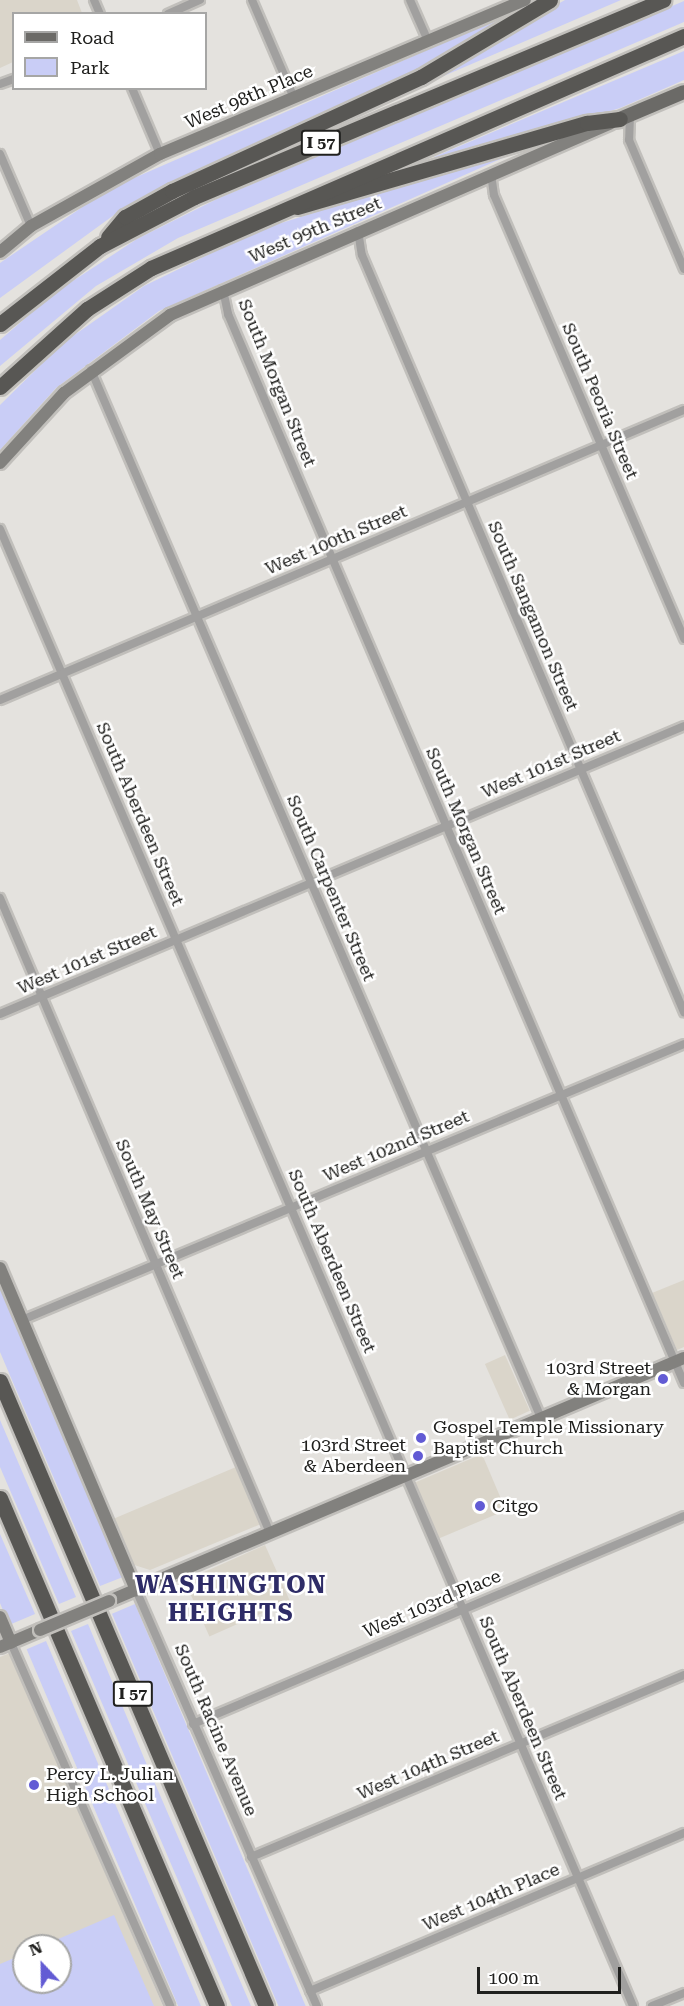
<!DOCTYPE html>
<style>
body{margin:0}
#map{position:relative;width:684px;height:2006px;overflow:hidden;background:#e4e2de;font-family:"Roboto Serif",serif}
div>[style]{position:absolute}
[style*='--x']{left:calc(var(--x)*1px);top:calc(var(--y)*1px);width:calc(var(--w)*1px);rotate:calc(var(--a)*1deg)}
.built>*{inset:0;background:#dad5ca;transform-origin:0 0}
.green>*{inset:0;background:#c9cdf6;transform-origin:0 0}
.roads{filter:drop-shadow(2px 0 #c1bfbb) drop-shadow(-2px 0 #c1bfbb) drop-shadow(0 2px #c1bfbb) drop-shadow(0 -2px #c1bfbb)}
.street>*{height:8px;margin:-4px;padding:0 4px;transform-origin:4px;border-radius:4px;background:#a1a09f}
.secondary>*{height:12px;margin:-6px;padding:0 6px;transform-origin:6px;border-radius:6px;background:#82817e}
.primary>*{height:14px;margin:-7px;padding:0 7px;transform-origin:7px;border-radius:7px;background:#6b6a67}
.highway>*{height:15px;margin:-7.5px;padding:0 7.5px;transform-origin:7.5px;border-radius:7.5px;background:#585754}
.bridges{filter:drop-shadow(2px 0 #c1bfbb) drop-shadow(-2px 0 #c1bfbb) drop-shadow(0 2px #c1bfbb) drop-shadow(0 -2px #c1bfbb)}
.secondary-bridge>*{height:12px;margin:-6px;padding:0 6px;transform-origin:6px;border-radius:6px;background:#82817e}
.dots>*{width:16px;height:16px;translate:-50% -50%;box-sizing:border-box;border:3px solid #fff;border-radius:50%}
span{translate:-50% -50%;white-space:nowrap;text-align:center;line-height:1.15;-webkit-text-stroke:5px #fff;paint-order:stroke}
.shield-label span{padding:2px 4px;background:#fff;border:2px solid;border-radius:4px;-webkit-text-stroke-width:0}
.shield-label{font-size:16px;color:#20201e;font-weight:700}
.street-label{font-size:18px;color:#20201e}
.poi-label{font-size:18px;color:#20201e}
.right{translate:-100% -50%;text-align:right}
.left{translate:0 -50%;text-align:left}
.district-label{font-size:24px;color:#2e2c67;font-weight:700;letter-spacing:1.5px}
.legend{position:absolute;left:12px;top:12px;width:195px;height:78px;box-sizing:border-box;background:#fff;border:2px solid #a6a6a5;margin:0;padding:8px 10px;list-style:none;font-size:18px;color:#20201e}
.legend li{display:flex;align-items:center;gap:12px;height:30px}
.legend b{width:30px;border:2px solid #a6a6a5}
.north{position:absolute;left:12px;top:1934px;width:60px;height:60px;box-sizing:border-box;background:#fff;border:2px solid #a6a6a5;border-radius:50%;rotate:338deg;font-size:16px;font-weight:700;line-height:24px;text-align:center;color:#20201e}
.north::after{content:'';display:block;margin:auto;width:21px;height:27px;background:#625bd4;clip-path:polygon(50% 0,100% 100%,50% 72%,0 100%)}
.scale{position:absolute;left:477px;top:1967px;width:144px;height:27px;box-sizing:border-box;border:3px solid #20201e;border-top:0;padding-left:8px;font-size:18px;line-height:21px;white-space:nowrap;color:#20201e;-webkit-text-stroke:4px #fff;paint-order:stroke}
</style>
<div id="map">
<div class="built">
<i style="clip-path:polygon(0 0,77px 0,82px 13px,14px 14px,13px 62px,0 68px)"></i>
<i style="clip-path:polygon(684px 1280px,684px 1347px,677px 1350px,652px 1293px)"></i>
<i style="left:505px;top:1355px;width:61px;height:22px;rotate:66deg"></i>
<i style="left:482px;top:1454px;width:61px;height:76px;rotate:67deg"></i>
<i style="clip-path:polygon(236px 1467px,261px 1524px,150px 1570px,131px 1564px,113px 1519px)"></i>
<i style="left:265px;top:1545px;width:61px;height:88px;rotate:66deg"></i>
<i style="clip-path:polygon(evenodd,10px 1653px,163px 2006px,0 2006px,0 1657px,10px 1653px,24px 1946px,60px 1946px,60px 1982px,24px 1982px,24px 1946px)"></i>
</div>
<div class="green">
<i style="clip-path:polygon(565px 0,621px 0,432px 81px,430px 76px)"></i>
<i style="clip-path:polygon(684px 1px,684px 22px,178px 238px,96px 286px,0 366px,0 340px,56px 292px,137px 239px,217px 199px)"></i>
<i style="clip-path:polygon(530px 5px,408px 77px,125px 207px,0 298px,0 263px,109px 189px)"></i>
<i style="clip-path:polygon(684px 51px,684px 80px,620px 108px,437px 163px,434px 157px)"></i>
<i style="clip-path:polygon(534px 144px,159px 311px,56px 388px,0 450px,0 405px,63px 343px,144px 286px,259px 230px)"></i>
<i style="clip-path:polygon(0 1288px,123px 1577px,100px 1586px,0 1352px)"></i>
<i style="clip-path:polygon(0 1420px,76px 1597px,59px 1604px,0 1467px)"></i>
<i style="clip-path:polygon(0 1534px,35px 1614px,9px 1625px,0 1603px)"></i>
<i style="left:135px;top:1604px;width:438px;height:25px;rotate:67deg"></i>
<i style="clip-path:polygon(88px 1624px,144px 1758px,251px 2006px,232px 2006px,71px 1631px)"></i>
<i style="left:46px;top:1641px;width:397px;height:21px;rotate:67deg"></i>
<i style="clip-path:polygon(114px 1915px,154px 2006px,0 2006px,0 1964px,24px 1954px,24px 1982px,60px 1982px,60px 1946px,42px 1946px)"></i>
</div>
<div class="roads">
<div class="street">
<i style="--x:94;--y:0;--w:15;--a:67"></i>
<i style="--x:252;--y:0;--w:107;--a:66.8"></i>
<i style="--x:410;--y:0;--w:45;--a:66.3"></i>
<i style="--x:168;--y:14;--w:35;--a:-24"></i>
<i style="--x:0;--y:84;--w:15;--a:-20"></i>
<i style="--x:132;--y:88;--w:72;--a:67"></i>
<i style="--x:630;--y:115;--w:25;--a:92"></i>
<i style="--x:629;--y:140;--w:140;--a:66.9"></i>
<i style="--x:0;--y:154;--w:78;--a:66.7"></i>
<i style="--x:491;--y:174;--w:21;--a:82"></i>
<i style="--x:494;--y:195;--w:483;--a:66.8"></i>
<i style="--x:358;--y:231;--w:24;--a:81"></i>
<i style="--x:362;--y:255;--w:823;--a:66.96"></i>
<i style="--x:223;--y:290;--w:25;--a:78"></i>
<i style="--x:228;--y:314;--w:1162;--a:66.9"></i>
<i style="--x:91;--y:370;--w:1141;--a:66.76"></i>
<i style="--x:0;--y:529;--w:1607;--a:66.8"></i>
<i style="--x:0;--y:700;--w:743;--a:-22.98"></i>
<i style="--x:0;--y:898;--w:690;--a:66.96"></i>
<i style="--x:0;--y:1014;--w:742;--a:-22.83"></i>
<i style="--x:22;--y:1320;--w:717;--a:-22.63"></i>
<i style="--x:136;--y:1590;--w:454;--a:66.5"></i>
<i style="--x:11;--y:1643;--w:396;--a:66.3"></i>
<i style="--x:193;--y:1724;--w:533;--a:-22.96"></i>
<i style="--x:251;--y:1857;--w:470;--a:-22.8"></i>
<i style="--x:310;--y:1991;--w:406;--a:-22.9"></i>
<i style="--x:652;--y:2006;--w:35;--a:-22"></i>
</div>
<div class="secondary">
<i style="--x:0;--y:252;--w:40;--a:-40"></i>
<i style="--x:31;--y:226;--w:148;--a:-29.2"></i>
<i style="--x:160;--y:154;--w:396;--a:-22.9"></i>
<i style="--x:0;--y:463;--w:95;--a:-47.6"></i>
<i style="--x:64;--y:393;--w:132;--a:-36.3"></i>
<i style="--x:170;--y:315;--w:480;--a:-23.5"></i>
<i style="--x:0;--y:1268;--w:350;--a:67.1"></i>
<i style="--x:109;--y:1601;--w:624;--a:-22.91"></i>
<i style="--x:0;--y:1617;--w:28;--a:67"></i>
<i style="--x:0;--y:1647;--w:43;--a:-23"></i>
</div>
<div class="primary">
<i style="--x:620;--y:119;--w:69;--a:-22.9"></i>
</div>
<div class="highway">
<i style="--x:297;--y:207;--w:302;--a:-16.2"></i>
<i style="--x:587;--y:123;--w:33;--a:-7"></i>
<i style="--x:108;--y:237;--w:26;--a:-50"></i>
<i style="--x:125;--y:217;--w:54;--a:-29"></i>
<i style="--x:172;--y:191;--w:274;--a:-24.6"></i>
<i style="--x:421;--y:77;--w:150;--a:-30.8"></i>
<i style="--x:0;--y:324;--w:127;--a:-38"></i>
<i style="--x:100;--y:246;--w:106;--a:-27.5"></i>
<i style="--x:194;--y:197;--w:509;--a:-22.78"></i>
<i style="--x:0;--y:387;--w:117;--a:-41.9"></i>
<i style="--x:87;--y:309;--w:76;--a:-32.6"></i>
<i style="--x:151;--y:268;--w:581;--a:-23.52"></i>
<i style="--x:0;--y:1381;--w:679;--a:66.95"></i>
<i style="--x:0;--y:1498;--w:552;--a:66.87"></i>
</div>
</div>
<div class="bridges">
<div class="secondary-bridge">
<i style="--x:40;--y:1630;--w:75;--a:-22.8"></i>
</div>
</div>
<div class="dots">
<i style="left:663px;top:1379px;background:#625bd4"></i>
<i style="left:421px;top:1438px;background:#625bd4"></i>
<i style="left:418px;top:1456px;background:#625bd4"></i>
<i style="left:480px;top:1506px;background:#625bd4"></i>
<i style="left:34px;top:1785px;background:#625bd4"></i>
</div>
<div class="shield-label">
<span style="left:321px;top:143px">I 57</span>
<span style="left:133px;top:1694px">I 57</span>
</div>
<div class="street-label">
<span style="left:249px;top:97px;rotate:-23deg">West 98th Place</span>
<span style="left:315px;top:230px;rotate:-23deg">West 99th Street</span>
<span style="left:277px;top:383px;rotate:68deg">South Morgan Street</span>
<span style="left:600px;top:401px;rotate:67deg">South Peoria Street</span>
<span style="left:336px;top:540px;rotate:-23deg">West 100th Street</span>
<span style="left:533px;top:616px;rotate:67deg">South Sangamon Street</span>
<span style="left:551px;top:764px;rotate:-23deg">West 101st Street</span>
<span style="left:140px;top:814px;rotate:67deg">South Aberdeen Street</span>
<span style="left:466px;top:831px;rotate:67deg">South Morgan Street</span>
<span style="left:331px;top:888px;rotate:67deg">South Carpenter Street</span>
<span style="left:87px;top:960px;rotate:-23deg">West 101st Street</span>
<span style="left:396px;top:1146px;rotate:-23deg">West 102nd Street</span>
<span style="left:150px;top:1209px;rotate:67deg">South May Street</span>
<span style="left:332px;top:1261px;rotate:67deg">South Aberdeen Street</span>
<span style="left:432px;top:1604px;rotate:-23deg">West 103rd Place</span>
<span style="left:523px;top:1708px;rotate:67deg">South Aberdeen Street</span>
<span style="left:216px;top:1730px;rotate:67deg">South Racine Avenue</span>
<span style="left:428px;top:1765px;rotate:-23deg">West 104th Street</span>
<span style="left:491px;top:1897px;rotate:-23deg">West 104th Place</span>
</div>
<div class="poi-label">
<span class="right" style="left:651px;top:1379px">103rd Street<br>&amp; Morgan</span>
<span class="left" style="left:433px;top:1438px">Gospel Temple Missionary<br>Baptist Church</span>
<span class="right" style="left:406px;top:1456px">103rd Street<br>&amp; Aberdeen</span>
<span class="left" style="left:492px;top:1506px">Citgo</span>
<span class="left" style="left:46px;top:1785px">Percy L. Julian<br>High School</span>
</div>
<div class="district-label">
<span style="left:231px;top:1600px">WASHINGTON<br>HEIGHTS</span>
</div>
<ul class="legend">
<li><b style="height:8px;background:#6b6a67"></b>Road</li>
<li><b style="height:16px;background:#c9cdf6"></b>Park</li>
</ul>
<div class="north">N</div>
<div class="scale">100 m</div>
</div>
